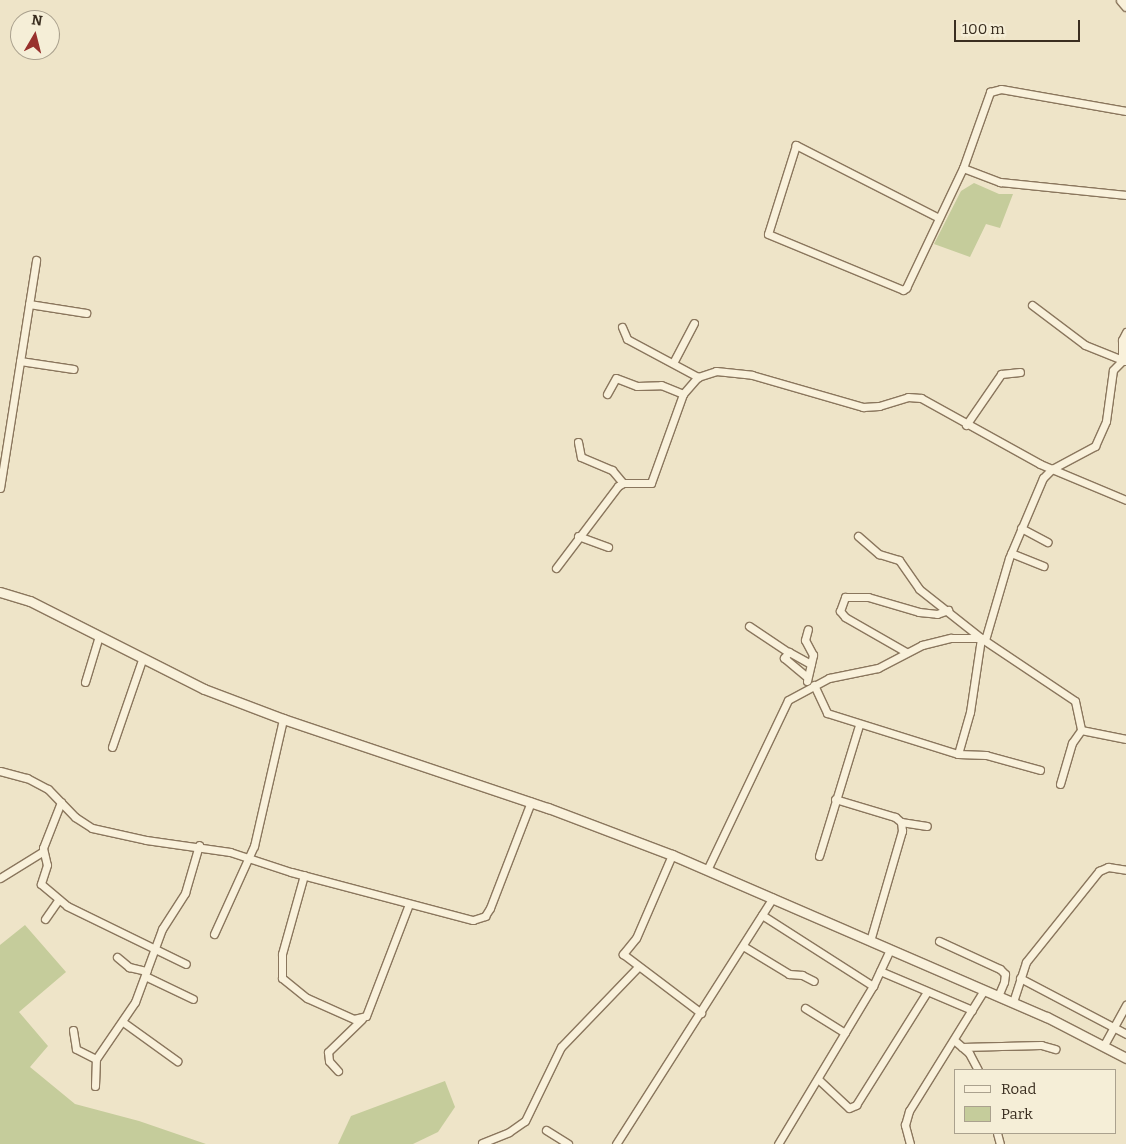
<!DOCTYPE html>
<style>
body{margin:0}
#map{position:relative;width:1126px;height:1144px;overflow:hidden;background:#eee4c8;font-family:Bitter,serif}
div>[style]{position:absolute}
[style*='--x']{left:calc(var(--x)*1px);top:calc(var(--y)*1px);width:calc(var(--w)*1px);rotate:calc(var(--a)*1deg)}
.green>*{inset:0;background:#c5cc9b}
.roads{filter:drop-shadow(1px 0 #8a765d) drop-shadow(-1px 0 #8a765d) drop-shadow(0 1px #8a765d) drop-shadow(0 -1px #8a765d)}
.minor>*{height:7px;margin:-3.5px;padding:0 3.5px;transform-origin:3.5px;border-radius:3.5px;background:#f9f1db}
.tertiary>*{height:9px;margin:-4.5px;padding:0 4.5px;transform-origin:4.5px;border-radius:4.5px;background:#f9f1db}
.secondary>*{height:9px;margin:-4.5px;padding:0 4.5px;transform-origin:4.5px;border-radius:4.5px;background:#f9f1db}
span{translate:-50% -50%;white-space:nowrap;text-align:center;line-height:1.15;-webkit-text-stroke:5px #f5eed7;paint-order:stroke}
.legend{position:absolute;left:954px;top:1069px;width:162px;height:65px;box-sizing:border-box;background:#f5eed7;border:1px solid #aaa18e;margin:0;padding:6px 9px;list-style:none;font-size:15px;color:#3a2e20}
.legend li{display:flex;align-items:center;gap:10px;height:25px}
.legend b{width:25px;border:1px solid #aaa18e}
.north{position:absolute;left:10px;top:10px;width:50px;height:50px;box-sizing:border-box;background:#f5eed7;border:1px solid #aaa18e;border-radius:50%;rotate:8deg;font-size:14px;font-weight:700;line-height:20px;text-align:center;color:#3a2e20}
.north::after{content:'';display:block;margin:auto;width:18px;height:22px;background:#98312d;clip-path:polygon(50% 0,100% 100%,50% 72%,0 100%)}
.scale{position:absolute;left:954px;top:20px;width:126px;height:22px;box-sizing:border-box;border:2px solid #3a2e20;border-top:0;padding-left:6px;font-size:15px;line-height:18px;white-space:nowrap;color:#3a2e20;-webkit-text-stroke:4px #f5eed7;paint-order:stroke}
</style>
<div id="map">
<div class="green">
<i style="clip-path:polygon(974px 183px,999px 194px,1013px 194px,1000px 228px,986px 224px,970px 257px,934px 244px,961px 191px)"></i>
<i style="clip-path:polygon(25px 925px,66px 972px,19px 1012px,48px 1046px,30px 1067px,75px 1104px,139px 1121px,206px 1144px,0 1144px,0 945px)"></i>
<i style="clip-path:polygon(445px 1081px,455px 1107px,438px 1132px,413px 1144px,338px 1144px,351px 1116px)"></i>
</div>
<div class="roads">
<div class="minor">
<i style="--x:963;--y:168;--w:40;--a:21"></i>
<i style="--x:1000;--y:182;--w:127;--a:5.9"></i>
<i style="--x:939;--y:218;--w:161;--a:-153"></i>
<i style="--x:796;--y:145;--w:93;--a:107.5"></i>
<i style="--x:768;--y:234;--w:146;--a:22.5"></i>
<i style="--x:903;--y:290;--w:4;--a:-34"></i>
<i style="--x:906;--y:288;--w:133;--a:-64.6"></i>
<i style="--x:963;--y:168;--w:81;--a:-70.4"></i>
<i style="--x:990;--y:92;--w:11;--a:-15"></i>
<i style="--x:1001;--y:89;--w:127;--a:10"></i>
<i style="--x:29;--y:304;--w:58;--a:9"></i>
<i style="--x:1032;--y:305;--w:66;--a:37"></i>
<i style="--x:1085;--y:345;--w:43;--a:21.8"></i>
<i style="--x:622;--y:327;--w:13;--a:67"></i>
<i style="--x:627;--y:339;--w:81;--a:28.2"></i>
<i style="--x:20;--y:361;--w:54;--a:8.6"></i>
<i style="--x:1122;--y:361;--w:21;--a:-90"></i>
<i style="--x:1122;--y:340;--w:9;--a:-63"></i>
<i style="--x:673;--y:363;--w:45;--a:-62.3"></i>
<i style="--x:607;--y:394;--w:18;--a:-61"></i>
<i style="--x:616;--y:378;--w:22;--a:21"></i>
<i style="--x:637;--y:386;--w:24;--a:-2"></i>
<i style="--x:661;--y:385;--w:24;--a:22"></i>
<i style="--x:966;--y:425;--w:62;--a:-55.5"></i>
<i style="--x:1001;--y:374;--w:19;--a:-6"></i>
<i style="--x:578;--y:442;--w:15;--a:79"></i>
<i style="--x:581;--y:457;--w:34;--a:23"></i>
<i style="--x:612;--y:470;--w:17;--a:50"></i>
<i style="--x:0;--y:488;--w:231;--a:-81"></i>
<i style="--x:1021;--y:528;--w:30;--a:28"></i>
<i style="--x:578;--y:536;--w:32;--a:20"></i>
<i style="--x:858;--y:536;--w:28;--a:41"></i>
<i style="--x:879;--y:554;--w:21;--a:17"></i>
<i style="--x:899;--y:560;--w:35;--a:55"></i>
<i style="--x:919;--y:589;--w:79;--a:38.3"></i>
<i style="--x:981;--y:638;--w:113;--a:33.8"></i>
<i style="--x:1075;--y:701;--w:30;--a:78"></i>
<i style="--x:1011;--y:553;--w:35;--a:22"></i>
<i style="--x:556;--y:568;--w:103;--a:-52.9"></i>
<i style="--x:618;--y:486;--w:6;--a:-31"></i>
<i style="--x:623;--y:483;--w:28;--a:0"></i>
<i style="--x:651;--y:483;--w:95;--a:-70.2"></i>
<i style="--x:683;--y:394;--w:23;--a:-49"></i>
<i style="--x:698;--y:377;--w:19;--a:-18"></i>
<i style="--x:716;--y:371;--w:36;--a:6"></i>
<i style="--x:752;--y:375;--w:116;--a:16.1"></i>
<i style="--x:863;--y:407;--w:16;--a:-4"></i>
<i style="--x:879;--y:406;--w:30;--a:-17"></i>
<i style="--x:908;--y:397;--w:13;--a:4"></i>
<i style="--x:921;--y:398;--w:136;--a:29"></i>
<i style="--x:1040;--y:464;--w:93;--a:22.7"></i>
<i style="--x:749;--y:626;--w:47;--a:33.7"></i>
<i style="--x:985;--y:640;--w:85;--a:-73.7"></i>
<i style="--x:1009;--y:558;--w:87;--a:-67"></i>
<i style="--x:1043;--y:478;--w:13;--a:-45"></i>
<i style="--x:1052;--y:469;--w:49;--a:-28.1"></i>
<i style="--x:1095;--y:446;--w:27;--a:-66"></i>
<i style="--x:1106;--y:421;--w:51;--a:-82.2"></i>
<i style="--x:1113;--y:370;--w:13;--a:-45"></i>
<i style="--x:906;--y:652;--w:70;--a:-150.2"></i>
<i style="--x:845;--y:617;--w:8;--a:-130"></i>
<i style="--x:840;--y:611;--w:15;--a:-70"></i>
<i style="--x:845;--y:597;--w:23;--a:0"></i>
<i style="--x:868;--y:597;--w:53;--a:16.4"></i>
<i style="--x:919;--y:612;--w:18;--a:6"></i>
<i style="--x:937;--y:614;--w:12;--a:-20"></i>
<i style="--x:807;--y:677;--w:30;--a:-140"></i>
<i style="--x:784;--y:658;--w:8;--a:-50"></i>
<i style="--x:789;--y:652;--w:25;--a:29"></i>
<i style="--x:807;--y:681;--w:27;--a:-77"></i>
<i style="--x:813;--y:655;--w:17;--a:-118"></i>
<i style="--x:805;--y:640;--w:11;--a:-75"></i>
<i style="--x:85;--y:682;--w:48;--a:-73.1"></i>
<i style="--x:814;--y:685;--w:31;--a:65"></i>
<i style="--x:827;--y:713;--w:137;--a:17.4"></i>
<i style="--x:958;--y:754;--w:44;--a:-74.1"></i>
<i style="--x:970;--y:712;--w:75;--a:-81.5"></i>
<i style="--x:112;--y:747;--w:92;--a:-71"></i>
<i style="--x:958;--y:754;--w:28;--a:2"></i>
<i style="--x:986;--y:755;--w:56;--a:15.5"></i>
<i style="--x:0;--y:771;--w:28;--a:15"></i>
<i style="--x:27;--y:778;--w:24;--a:28"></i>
<i style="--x:48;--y:789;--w:39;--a:46"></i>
<i style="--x:75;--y:817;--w:20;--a:33"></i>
<i style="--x:92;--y:828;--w:55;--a:12.5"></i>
<i style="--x:146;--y:840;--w:85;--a:8.1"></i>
<i style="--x:230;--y:852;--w:64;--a:18.2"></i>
<i style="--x:291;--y:872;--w:188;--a:14.8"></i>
<i style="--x:473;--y:920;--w:13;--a:-18"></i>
<i style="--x:485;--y:916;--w:9;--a:-58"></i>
<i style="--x:490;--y:908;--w:114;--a:-68.9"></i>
<i style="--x:1060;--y:784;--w:43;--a:-73.7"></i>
<i style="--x:1072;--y:743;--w:16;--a:-55"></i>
<i style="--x:1081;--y:730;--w:46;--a:11.3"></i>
<i style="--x:835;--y:799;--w:63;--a:16.7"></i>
<i style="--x:895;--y:817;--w:8;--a:40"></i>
<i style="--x:901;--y:822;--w:26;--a:9"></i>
<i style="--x:61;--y:802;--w:49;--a:111.4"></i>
<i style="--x:43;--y:848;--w:17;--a:77"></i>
<i style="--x:47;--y:865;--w:20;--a:108"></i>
<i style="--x:41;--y:884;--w:34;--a:40"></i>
<i style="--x:67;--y:906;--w:132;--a:26"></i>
<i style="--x:672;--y:855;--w:90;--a:113.4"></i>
<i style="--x:636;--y:938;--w:21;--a:129"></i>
<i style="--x:623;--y:954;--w:98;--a:37.1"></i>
<i style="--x:819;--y:856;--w:137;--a:-73"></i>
<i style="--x:707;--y:870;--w:188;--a:-64.5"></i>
<i style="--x:788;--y:700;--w:47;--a:-28.2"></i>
<i style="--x:829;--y:678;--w:50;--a:-11.5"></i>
<i style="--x:878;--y:668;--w:50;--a:-27.6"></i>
<i style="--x:922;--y:645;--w:30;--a:-14"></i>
<i style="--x:951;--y:638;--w:30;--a:0"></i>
<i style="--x:304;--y:875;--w:82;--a:105.6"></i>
<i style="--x:282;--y:954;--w:24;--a:90"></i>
<i style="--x:282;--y:978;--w:32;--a:39"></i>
<i style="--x:307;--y:998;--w:51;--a:24.1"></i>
<i style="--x:354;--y:1019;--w:12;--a:-14"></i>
<i style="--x:366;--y:1016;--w:120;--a:-69"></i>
<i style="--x:0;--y:878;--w:49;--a:-31.8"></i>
<i style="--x:762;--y:915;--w:132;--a:32.6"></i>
<i style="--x:45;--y:919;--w:24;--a:-55"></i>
<i style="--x:214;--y:934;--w:97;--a:-65.6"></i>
<i style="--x:254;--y:846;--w:130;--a:-77.1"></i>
<i style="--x:870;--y:941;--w:115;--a:-73.8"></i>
<i style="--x:902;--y:831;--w:9;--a:-96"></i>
<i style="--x:939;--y:941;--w:67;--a:24.7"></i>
<i style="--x:1000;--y:969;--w:7;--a:45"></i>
<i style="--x:1005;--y:974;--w:8;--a:97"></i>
<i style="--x:1004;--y:982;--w:15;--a:113"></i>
<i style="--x:743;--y:946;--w:54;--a:31.3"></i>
<i style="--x:789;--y:974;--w:13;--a:4"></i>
<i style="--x:802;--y:975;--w:13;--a:27"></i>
<i style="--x:117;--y:957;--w:16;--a:40"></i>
<i style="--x:129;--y:967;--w:18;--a:13"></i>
<i style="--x:880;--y:971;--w:100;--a:23"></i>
<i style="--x:145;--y:976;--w:53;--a:25.6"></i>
<i style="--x:1020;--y:978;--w:120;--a:27.8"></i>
<i style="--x:1013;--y:1002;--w:42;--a:-72"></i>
<i style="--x:1026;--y:962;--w:117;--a:-51.3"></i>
<i style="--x:1099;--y:871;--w:10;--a:-24"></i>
<i style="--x:1108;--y:867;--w:18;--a:9"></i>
<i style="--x:805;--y:1008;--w:47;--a:32"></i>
<i style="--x:123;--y:1022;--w:67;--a:35.8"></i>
<i style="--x:73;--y:1030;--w:19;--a:81"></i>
<i style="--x:76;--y:1049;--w:22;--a:27"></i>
<i style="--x:954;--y:1040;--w:20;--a:41"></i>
<i style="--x:969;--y:1053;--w:19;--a:62"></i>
<i style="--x:1104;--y:1045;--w:46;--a:-61.2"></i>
<i style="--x:962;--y:1047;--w:79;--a:-1.5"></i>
<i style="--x:1041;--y:1045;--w:15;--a:16"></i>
<i style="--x:338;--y:1071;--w:13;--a:-132"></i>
<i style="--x:329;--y:1061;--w:9;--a:-96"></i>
<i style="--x:328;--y:1052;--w:47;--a:-44.1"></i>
<i style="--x:818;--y:1079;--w:42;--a:43.1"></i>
<i style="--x:849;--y:1108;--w:8;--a:-23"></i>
<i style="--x:856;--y:1105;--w:133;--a:-57.9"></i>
<i style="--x:95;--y:1086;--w:27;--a:-88"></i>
<i style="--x:96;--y:1059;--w:69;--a:-55.6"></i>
<i style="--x:135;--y:1002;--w:78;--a:-69.7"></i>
<i style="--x:162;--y:929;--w:43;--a:-57.4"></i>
<i style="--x:185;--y:893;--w:50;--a:-73.7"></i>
<i style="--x:546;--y:1130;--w:26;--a:32"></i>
<i style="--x:997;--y:1133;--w:11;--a:75"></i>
<i style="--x:482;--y:1143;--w:29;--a:-22"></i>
<i style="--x:509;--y:1132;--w:19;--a:-35"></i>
<i style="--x:525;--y:1121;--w:82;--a:-64.1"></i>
<i style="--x:561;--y:1047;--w:111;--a:-46.1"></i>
<i style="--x:616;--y:1144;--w:292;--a:-57.5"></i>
<i style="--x:778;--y:1144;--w:184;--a:-59"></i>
<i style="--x:873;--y:986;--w:40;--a:-65"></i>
<i style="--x:910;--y:1144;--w:20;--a:-105"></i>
<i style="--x:905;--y:1125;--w:15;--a:-74"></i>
<i style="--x:909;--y:1111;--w:142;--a:-58.2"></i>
</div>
<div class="tertiary">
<i style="--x:1121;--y:0;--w:8;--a:50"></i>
</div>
<div class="secondary">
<i style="--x:0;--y:592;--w:31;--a:17"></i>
<i style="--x:30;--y:601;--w:195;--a:26.8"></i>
<i style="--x:204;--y:689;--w:85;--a:20.8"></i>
<i style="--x:283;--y:719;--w:280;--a:18.6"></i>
<i style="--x:548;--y:808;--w:133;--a:20.8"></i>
<i style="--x:672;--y:855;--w:408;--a:23.4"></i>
<i style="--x:1047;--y:1017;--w:89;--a:27.4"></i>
</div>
</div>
<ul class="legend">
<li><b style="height:6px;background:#f9f1db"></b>Road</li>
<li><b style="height:14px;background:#c5cc9b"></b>Park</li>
</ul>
<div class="north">N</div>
<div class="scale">100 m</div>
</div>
